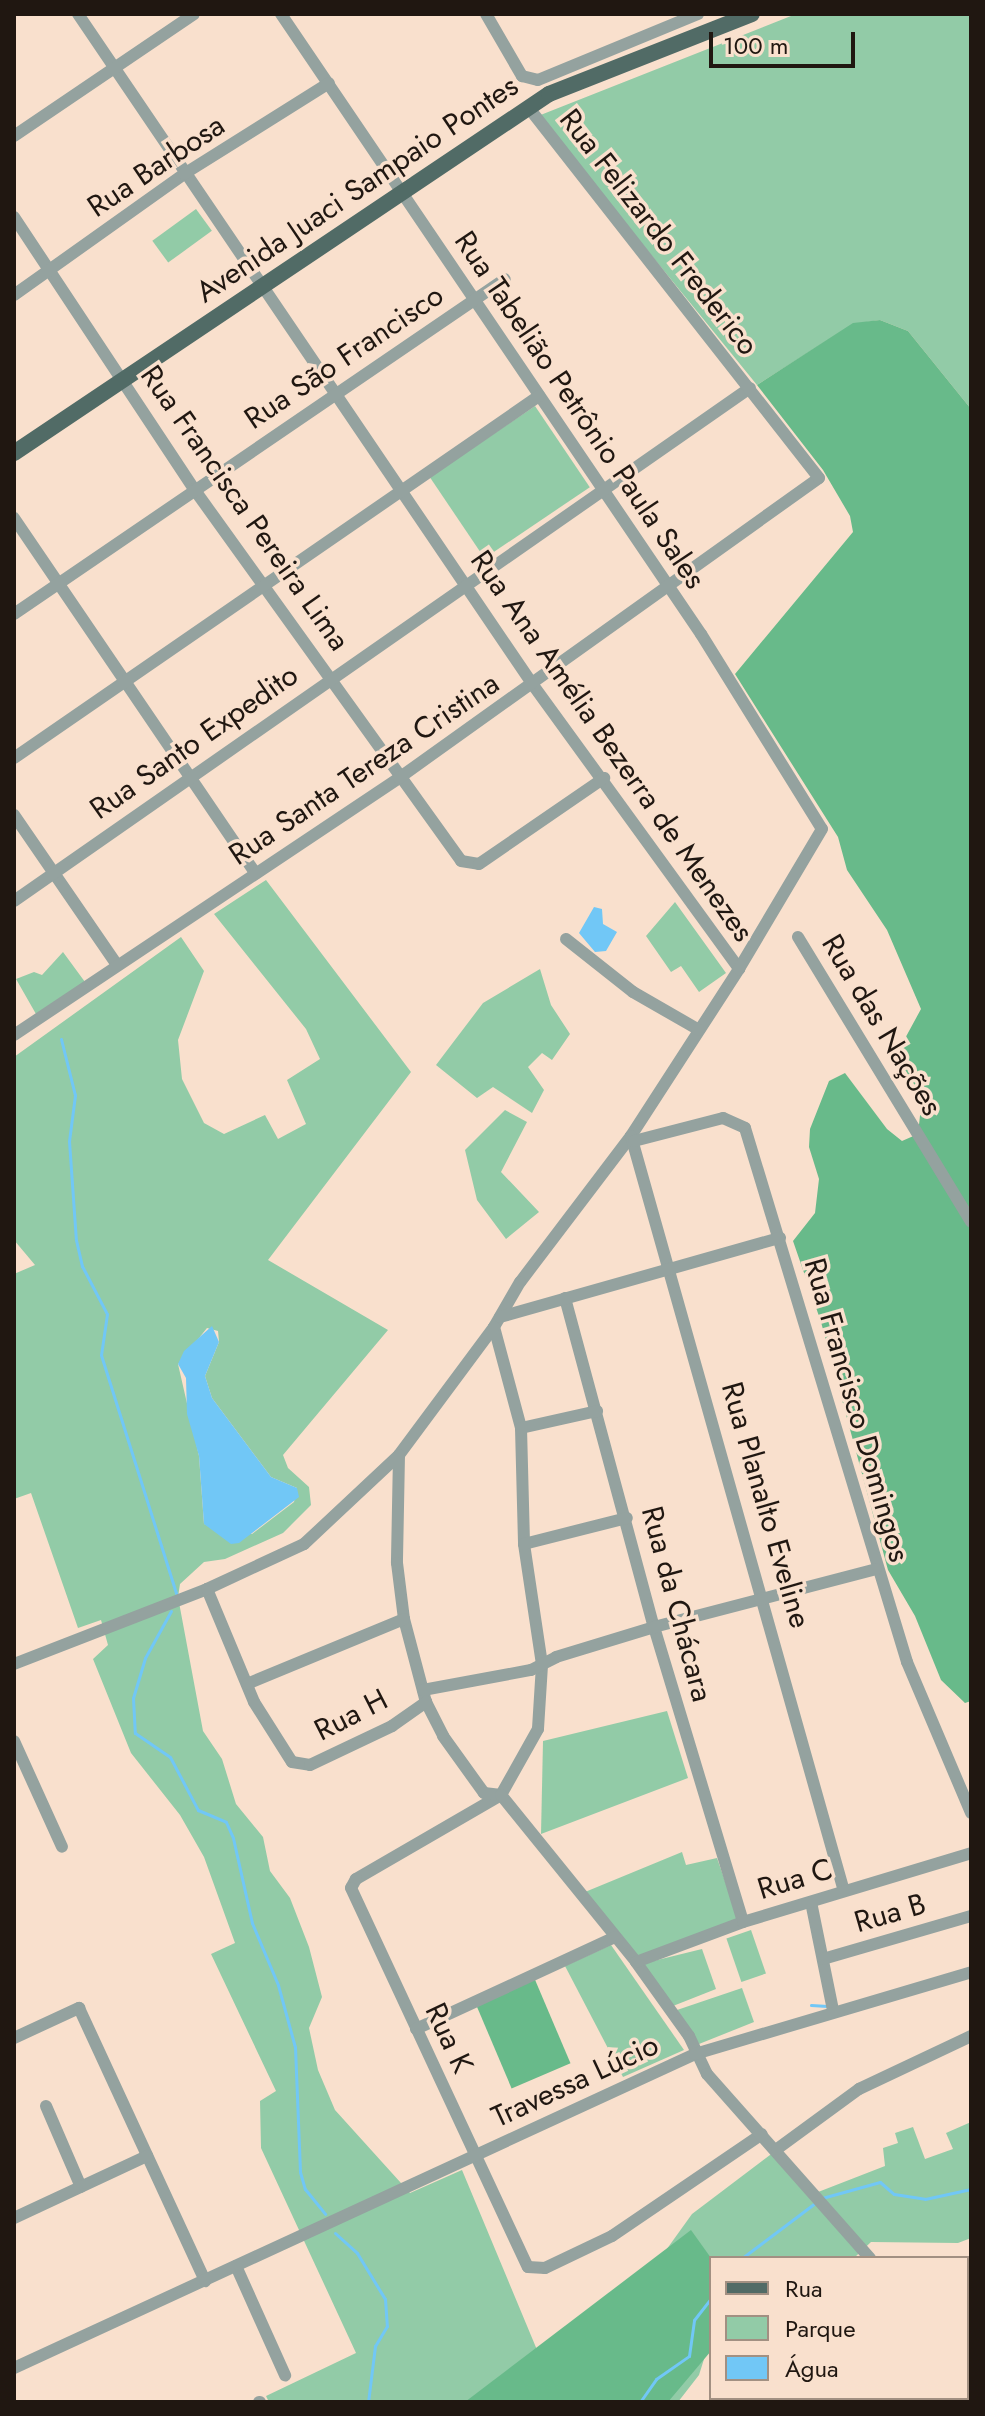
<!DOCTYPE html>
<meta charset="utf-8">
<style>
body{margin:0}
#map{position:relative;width:985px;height:2416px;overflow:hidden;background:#f9e0cd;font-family:Jost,sans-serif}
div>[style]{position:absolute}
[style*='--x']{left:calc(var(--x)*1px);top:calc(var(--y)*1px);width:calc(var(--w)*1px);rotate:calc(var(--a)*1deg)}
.green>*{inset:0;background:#92cba7;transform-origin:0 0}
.forest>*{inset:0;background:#68ba8a;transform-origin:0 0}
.water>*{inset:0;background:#71c7f6}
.stream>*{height:3px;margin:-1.5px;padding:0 1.5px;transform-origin:1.5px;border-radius:1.5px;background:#71c7f6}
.minor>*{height:12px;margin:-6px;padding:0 6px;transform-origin:6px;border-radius:6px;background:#94a29f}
.major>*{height:16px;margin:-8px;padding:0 8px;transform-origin:8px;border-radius:8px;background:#516b66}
span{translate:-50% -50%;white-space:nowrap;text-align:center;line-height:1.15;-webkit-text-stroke:7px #f9e0cd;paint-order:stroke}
.street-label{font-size:30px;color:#201711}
.frame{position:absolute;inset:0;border:16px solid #201711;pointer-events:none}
.legend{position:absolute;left:709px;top:2256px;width:260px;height:144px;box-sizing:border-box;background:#f9e0cd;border:2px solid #a29082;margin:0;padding:10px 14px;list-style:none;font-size:24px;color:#201711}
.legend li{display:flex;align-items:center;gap:16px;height:40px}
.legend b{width:40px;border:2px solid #a29082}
.scale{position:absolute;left:709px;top:32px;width:146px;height:36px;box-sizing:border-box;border:4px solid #201711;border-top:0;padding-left:10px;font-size:24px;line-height:28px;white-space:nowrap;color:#201711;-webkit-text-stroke:6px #f9e0cd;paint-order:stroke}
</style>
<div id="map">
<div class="green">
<i style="clip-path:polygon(796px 14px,971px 14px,971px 409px,908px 331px,880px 320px,853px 324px,757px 385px,538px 116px)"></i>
<i style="left:196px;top:209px;width:27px;height:54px;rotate:54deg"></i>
<i style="left:535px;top:406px;width:98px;height:127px;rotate:56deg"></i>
<i style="clip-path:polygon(evenodd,266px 880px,411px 1072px,268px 1260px,388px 1330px,283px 1455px,288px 1468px,309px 1487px,311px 1505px,283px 1533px,225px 1559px,204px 1562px,180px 1584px,178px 1597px,203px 1731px,222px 1759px,236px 1804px,263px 1837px,270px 1871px,290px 1898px,309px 1947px,322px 1997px,309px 2028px,318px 2070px,335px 2110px,410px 2193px,462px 2170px,545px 2369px,646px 2278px,692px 2214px,774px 2152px,813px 2194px,885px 2166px,883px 2148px,898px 2143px,895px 2133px,913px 2127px,925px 2159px,953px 2149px,946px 2133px,971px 2122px,971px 2238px,958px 2243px,871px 2242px,854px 2258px,711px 2258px,711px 2337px,699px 2375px,678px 2402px,269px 2402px,266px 2396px,356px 2353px,261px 2148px,260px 2101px,276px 2091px,211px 1954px,235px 1943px,204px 1857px,180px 1815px,131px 1753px,93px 1659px,108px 1645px,101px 1620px,78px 1628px,31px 1493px,14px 1499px,14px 1274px,35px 1265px,14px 1240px,14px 1057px,181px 937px,204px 971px,178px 1040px,182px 1079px,204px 1123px,224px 1134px,265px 1115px,278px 1139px,306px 1124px,287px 1080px,320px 1059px,306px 1029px,214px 914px,266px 880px,207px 1328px,218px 1331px,219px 1342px,205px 1376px,212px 1398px,271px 1477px,297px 1488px,294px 1502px,252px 1534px,204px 1524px,199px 1456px,178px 1364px,207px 1328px)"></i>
<i style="clip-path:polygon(675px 902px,726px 973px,699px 992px,681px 966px,671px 972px,646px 936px)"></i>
<i style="clip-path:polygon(63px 952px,85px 982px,36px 1014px,16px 979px,34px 972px,42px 975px)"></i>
<i style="clip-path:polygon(540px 969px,551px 1005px,570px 1034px,552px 1060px,542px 1053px,528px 1067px,544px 1090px,532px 1113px,493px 1087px,477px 1098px,436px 1065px,483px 1003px)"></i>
<i style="clip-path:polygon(505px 1110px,527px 1122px,501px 1172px,539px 1212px,506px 1239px,477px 1200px,465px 1150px)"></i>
<i style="clip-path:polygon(667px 1711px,688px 1778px,541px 1834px,543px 1741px)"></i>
<i style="clip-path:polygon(682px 1852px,686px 1865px,717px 1858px,739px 1921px,638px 1958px,585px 1892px)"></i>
<i style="left:751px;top:1930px;width:46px;height:26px;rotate:71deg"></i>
<i style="clip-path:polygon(611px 1945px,684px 2050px,623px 2077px,565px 1966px)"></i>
<i style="clip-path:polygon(702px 1949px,716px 1989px,673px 2006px,641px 1964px)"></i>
<i style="clip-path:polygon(742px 1988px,754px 2022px,699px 2044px,677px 2010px)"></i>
</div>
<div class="forest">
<i style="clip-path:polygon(880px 320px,908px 331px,971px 409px,971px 1701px,965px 1703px,941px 1680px,915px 1616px,888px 1570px,821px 1322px,793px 1241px,815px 1213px,819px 1179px,809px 1147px,810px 1129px,829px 1081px,845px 1073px,887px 1129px,902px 1141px,918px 1134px,922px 1097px,896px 1055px,921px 1009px,887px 930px,847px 870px,838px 837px,735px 674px,853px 532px,850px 516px,823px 470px,757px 385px,853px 323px)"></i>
<i style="left:533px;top:1975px;width:96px;height:64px;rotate:67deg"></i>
<i style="clip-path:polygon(691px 2230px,711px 2258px,711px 2351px,668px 2402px,465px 2402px)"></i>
</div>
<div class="water">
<i style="clip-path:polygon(594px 907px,602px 909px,603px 924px,617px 932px,606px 951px,595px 952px,579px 933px)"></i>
<i style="clip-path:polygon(212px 1326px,219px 1342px,205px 1376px,212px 1398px,271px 1477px,297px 1488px,299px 1497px,239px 1543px,231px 1544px,204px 1524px,199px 1456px,187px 1414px,186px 1378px,178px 1364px,184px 1351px)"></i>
</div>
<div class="stream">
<i style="--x:61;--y:1039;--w:58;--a:76"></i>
<i style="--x:75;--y:1095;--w:46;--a:97.4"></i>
<i style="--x:69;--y:1141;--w:99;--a:86"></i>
<i style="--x:76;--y:1240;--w:27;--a:77"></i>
<i style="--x:82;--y:1266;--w:54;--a:62.5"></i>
<i style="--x:107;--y:1314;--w:41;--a:98.3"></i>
<i style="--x:101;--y:1355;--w:250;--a:72.5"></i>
<i style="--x:171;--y:1611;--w:54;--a:119"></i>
<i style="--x:145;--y:1658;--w:42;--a:106.7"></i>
<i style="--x:133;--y:1698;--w:35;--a:87"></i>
<i style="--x:135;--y:1733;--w:42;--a:34.4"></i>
<i style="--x:170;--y:1757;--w:60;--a:62.2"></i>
<i style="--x:198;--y:1810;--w:30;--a:23"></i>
<i style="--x:226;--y:1822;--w:17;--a:66"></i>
<i style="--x:233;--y:1838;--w:87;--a:77.4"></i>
<i style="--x:252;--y:1923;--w:67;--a:67.2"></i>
<i style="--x:278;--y:1985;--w:64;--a:74.7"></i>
<i style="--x:295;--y:2047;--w:125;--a:87.7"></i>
<i style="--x:300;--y:2172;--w:18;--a:74"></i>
<i style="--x:305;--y:2189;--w:32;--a:51"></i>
<i style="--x:811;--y:2005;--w:16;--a:4"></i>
<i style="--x:822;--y:2198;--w:60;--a:-15.4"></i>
<i style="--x:880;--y:2182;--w:18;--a:41"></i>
<i style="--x:894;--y:2194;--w:31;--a:9"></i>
<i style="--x:925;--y:2199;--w:47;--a:-12.3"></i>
<i style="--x:335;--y:2233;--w:30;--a:42"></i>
<i style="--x:357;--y:2253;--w:54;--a:58.7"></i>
<i style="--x:385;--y:2299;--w:27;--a:86"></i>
<i style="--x:387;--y:2326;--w:23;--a:121"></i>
<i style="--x:375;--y:2346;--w:56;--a:97.1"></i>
<i style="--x:742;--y:2258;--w:91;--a:-37"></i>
<i style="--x:607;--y:2402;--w:26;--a:0"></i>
<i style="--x:640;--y:2402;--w:28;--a:-55"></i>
<i style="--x:656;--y:2379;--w:40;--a:-34.9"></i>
<i style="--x:689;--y:2356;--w:36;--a:-82"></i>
<i style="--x:694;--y:2320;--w:28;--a:-52"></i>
</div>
<div class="minor">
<i style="--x:78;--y:14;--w:811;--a:55.86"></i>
<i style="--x:533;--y:685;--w:351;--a:54"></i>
<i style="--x:739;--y:969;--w:199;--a:122.9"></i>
<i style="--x:631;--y:1136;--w:183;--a:127.2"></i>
<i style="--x:520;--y:1282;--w:52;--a:120"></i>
<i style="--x:494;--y:1327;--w:105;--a:75"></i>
<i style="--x:521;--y:1428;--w:116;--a:88.5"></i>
<i style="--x:524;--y:1544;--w:122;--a:81.5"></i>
<i style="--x:542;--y:1665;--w:64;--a:93.6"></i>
<i style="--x:538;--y:1729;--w:76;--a:119.3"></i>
<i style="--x:501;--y:1795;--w:168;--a:149.9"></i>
<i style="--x:356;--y:1879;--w:10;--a:119"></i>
<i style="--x:351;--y:1888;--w:418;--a:65"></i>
<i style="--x:528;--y:2267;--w:17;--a:3"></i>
<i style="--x:545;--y:2268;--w:74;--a:-25.5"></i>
<i style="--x:612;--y:2236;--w:181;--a:-34.2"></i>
<i style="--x:281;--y:14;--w:749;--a:55.89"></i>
<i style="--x:701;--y:634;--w:229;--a:58.2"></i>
<i style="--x:822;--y:829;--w:163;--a:120.7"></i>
<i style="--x:486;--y:14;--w:72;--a:59.9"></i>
<i style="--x:522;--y:76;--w:16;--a:14"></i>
<i style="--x:538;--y:80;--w:173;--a:-22.4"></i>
<i style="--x:14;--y:136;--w:217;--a:-34.1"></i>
<i style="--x:14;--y:217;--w:326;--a:56.5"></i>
<i style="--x:194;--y:489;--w:458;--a:54.3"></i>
<i style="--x:461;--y:861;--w:18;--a:9"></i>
<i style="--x:479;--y:864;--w:152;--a:-34.5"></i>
<i style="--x:14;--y:295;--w:209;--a:-35.4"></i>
<i style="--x:184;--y:174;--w:171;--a:-32.1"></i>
<i style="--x:14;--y:518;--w:430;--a:55.8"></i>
<i style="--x:14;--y:614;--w:594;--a:-34.3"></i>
<i style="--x:14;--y:758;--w:638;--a:-34.59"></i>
<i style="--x:14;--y:815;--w:182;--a:55.5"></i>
<i style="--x:14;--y:901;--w:897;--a:-34.88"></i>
<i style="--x:798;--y:937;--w:333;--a:58.7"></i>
<i style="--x:566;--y:939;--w:85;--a:38.3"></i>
<i style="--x:633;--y:992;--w:76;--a:29.9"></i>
<i style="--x:14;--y:1035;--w:463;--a:-33.7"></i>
<i style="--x:399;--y:778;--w:516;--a:-35.54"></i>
<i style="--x:819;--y:478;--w:472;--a:-128.1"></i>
<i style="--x:631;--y:1136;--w:784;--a:74.25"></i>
<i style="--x:634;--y:1141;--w:92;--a:-14.5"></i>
<i style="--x:723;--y:1118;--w:24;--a:24"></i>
<i style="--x:745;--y:1128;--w:558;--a:73.12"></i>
<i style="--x:907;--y:1662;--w:164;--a:67"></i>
<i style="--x:565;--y:1298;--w:341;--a:74.9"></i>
<i style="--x:654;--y:1627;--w:308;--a:73.2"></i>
<i style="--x:500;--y:1317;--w:291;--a:-15.8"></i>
<i style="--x:494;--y:1327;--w:159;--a:126.6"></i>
<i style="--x:399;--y:1455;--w:108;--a:91.1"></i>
<i style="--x:397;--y:1563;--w:56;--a:82.9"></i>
<i style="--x:404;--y:1619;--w:86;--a:75.2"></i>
<i style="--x:426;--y:1702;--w:38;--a:63"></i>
<i style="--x:443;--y:1736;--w:70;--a:54.3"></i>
<i style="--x:484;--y:1793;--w:17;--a:7"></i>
<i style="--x:521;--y:1428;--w:78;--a:-12.6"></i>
<i style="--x:524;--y:1544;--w:106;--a:-14.2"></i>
<i style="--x:207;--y:1589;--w:122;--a:67.4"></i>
<i style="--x:254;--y:1702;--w:71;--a:57.7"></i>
<i style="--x:292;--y:1762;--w:18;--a:9"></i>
<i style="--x:310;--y:1765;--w:91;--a:-25.4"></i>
<i style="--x:392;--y:1726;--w:42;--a:-35.2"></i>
<i style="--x:14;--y:1664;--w:207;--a:-21.2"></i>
<i style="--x:207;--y:1589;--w:107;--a:-24.9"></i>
<i style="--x:304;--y:1544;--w:130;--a:-43.1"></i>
<i style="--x:247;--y:1684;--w:170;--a:-22.5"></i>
<i style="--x:423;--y:1690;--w:110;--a:-10.5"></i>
<i style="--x:531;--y:1670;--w:28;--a:-27"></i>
<i style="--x:556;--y:1657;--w:102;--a:-17"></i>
<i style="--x:654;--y:1627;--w:229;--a:-14.6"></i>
<i style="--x:14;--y:1741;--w:116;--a:65.6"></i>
<i style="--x:501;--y:1795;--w:215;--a:51"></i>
<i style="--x:636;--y:1962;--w:91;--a:54.4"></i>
<i style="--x:689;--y:2036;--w:42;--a:64.7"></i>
<i style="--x:707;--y:2074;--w:246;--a:48.5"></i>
<i style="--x:811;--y:1902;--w:110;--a:78.5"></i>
<i style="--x:823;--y:1959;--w:154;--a:-16.2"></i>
<i style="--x:636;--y:1962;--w:114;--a:-20.5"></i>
<i style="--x:743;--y:1922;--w:238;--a:-16.8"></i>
<i style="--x:416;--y:2029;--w:219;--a:-24.8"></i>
<i style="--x:14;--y:2038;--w:72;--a:-24.8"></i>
<i style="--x:79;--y:2008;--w:301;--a:65.2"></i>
<i style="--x:46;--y:2106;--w:88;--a:66.6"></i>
<i style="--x:777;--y:2149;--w:102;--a:-36.2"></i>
<i style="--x:859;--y:2089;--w:124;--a:-25.3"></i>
<i style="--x:14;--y:2218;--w:147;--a:-25"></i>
<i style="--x:236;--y:2266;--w:120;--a:65.8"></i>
<i style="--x:14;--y:2368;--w:750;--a:-24.75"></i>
<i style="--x:695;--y:2054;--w:288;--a:-16.5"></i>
<i style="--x:967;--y:2370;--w:6;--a:45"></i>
<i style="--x:259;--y:2402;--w:1;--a:0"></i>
</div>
<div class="major">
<i style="--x:14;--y:453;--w:644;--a:-33.86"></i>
<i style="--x:549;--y:94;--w:218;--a:-21.5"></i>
</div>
<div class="street-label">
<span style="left:156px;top:166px;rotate:-34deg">Rua Barbosa</span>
<span style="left:357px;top:189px;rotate:-34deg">Avenida Juaci Sampaio Pontes</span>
<span style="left:659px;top:232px;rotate:52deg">Rua Felizardo Frederico</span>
<span style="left:344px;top:357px;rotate:-34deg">Rua São Francisco</span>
<span style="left:580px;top:410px;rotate:56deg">Rua Tabelião Petrônio Paula Sales</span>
<span style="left:245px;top:508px;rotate:55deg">Rua Francisca Pereira Lima</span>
<span style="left:194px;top:742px;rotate:-35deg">Rua Santo Expedito</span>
<span style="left:612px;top:746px;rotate:55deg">Rua Ana Amélia Bezerra de Menezes</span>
<span style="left:364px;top:769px;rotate:-34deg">Rua Santa Tereza Cristina</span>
<span style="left:882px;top:1025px;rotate:59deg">Rua das Nações</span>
<span style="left:857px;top:1410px;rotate:74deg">Rua Francisco Domingos</span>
<span style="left:766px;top:1505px;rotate:74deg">Rua Planalto Eveline</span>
<span style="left:677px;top:1604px;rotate:75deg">Rua da Chácara</span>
<span style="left:351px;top:1715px;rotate:-27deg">Rua H</span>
<span style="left:795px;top:1879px;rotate:-17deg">Rua C</span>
<span style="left:890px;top:1913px;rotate:-16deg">Rua B</span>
<span style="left:449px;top:2038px;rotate:65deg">Rua K</span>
<span style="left:575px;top:2081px;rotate:-25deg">Travessa Lúcio</span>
</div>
<div class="frame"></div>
<ul class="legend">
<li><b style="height:10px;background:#516b66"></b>Rua</li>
<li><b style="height:22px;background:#92cba7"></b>Parque</li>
<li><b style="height:22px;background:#71c7f6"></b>Água</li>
</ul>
<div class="scale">100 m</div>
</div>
